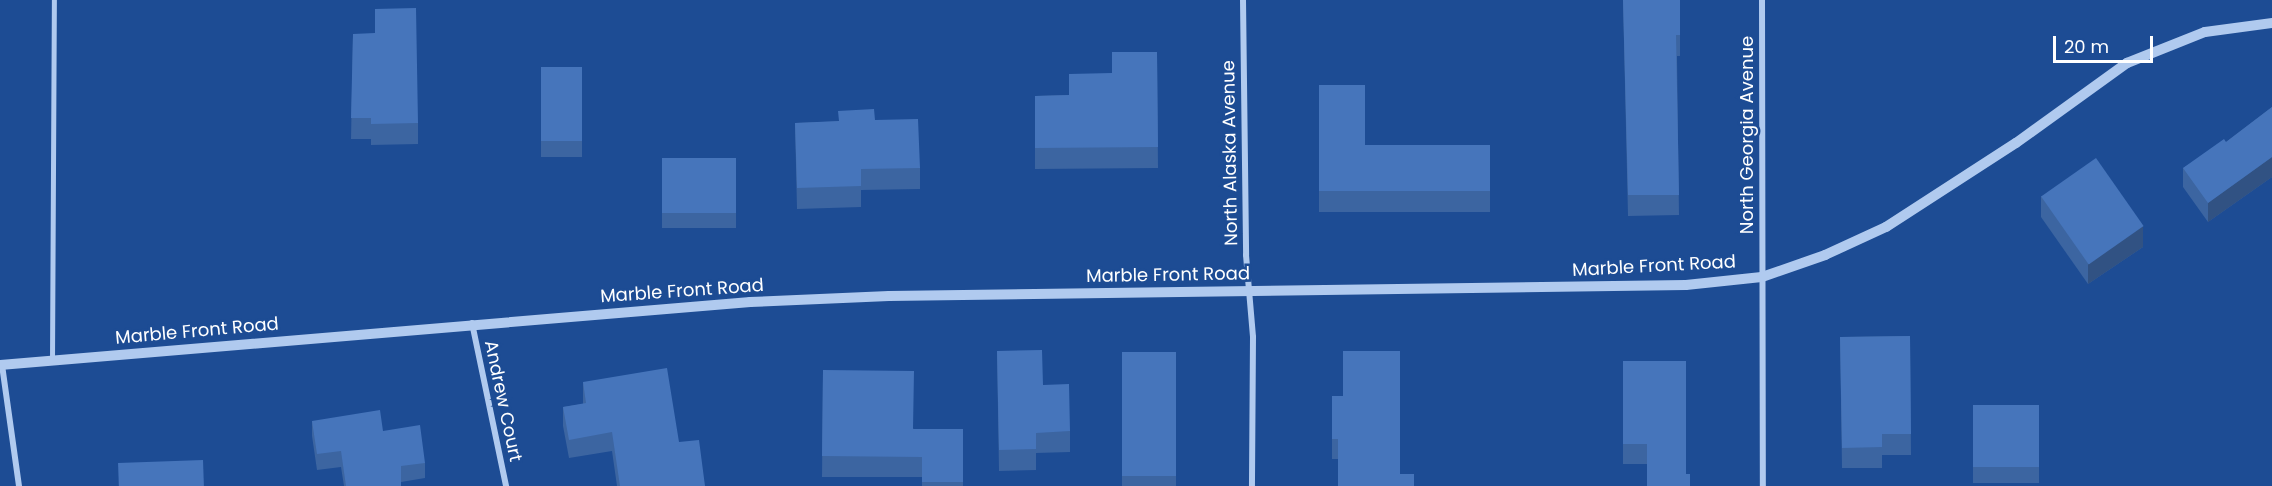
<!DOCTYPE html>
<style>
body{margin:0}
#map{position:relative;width:2272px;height:486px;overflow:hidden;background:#1d4c94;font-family:Poppins,sans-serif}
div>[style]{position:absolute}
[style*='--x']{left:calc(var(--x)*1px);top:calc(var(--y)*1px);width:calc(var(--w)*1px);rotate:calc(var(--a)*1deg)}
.service>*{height:4.5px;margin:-2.25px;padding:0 2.25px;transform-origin:2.25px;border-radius:2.25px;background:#b0caef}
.minor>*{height:6px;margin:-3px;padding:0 3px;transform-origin:3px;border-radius:3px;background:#b0caef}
.tertiary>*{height:10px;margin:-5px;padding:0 5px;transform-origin:5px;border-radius:5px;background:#b0caef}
.wall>*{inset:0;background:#3c65a1;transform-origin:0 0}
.shaded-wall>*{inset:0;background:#315283}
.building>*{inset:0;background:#4675bb;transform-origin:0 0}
span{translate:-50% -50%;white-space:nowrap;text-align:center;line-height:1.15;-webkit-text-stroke:5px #1d4c94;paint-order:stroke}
.street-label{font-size:18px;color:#fff}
.scale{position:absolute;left:2053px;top:36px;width:100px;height:27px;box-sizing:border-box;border:3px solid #fff;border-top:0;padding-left:8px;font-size:18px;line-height:21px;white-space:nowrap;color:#fff;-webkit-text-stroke:4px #1d4c94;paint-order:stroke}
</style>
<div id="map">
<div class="service">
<i style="--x:52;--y:361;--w:361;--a:-89.7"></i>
</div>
<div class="minor">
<i style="--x:1243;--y:0;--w:255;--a:89.3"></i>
<i style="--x:1246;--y:255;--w:82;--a:85.1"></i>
<i style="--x:1253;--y:337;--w:149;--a:90.4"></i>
<i style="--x:1762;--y:0;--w:486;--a:89.9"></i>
<i style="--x:472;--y:323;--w:167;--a:78.2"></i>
<i style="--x:2;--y:365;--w:122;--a:82"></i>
</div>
<div class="tertiary">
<i style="--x:0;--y:365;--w:753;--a:-4.8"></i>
<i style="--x:750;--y:302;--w:139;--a:-2.5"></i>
<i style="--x:889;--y:296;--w:797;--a:-0.79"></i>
<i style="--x:1686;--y:285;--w:76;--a:-6"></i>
<i style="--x:1762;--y:277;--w:67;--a:-19.2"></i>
<i style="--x:1825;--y:255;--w:67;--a:-24.7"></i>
<i style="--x:1886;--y:227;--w:155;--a:-32.9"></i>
<i style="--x:2016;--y:143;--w:137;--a:-35.8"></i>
<i style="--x:2127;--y:63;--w:84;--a:-21.7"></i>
<i style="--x:2205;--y:32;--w:68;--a:-7.7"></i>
</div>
<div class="wall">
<i style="clip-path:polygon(1623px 0,1680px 0,1680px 56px,1677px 56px,1679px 215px,1628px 216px)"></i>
<i style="clip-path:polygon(353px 34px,418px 123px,418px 144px,371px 145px,371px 139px,351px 139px)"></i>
<i style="clip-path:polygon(1157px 52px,1158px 168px,1035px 169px,1035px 96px,1069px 95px,1112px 73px)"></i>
<i style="left:541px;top:67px;width:41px;height:90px"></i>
<i style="clip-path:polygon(1319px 85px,1365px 145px,1490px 145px,1490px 212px,1319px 212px)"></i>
<i style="clip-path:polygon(2272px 107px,2272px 177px,2208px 222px,2183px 187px,2183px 168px,2226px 142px)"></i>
<i style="clip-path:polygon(875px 120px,920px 168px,920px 189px,861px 190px,861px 207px,797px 209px,795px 123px)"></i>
<i style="left:662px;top:158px;width:74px;height:70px"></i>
<i style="clip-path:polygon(2041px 196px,2143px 247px,2088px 284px,2041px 217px)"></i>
<i style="clip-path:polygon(1910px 336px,1911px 455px,1882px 455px,1882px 468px,1842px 468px,1840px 337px)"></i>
<i style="clip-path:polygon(997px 351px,1043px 385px,1070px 431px,1070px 452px,1036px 453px,1036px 470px,999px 471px)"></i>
<i style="left:1122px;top:352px;width:54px;height:134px"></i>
<i style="clip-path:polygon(1623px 361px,1686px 474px,1690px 486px,1647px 464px,1623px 464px)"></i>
<i style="clip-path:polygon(823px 370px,914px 429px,963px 429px,963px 486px,922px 486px,922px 477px,822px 477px)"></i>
<i style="clip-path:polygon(583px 382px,679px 442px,705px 486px,617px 486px,612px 451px,569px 458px,563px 426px,563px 407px,583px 404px)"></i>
<i style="clip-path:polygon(1332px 396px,1400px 474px,1414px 486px,1338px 459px,1332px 459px)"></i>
<i style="left:1973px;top:405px;width:66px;height:78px"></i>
<i style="clip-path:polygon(312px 421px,383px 431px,425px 463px,425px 478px,401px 482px,401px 486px,344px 486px,341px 467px,317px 470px,312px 436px)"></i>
</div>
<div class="shaded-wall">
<i style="clip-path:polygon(2272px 157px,2272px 177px,2208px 222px,2208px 203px)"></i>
<i style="clip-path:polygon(2143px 226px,2143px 247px,2088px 284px,2088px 264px)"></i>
</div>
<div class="building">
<i style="clip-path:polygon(1623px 0,1680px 0,1680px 35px,1676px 35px,1679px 195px,1628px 195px)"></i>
<i style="clip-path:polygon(416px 8px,418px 123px,371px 124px,371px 118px,351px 118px,353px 34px,375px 33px,375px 9px)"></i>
<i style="clip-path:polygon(1112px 52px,1157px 52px,1158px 147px,1035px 148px,1035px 96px,1069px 95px,1069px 74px,1112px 73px)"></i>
<i style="left:541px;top:67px;width:41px;height:74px"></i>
<i style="clip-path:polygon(1319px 85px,1365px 85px,1365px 145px,1490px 145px,1490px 191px,1319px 191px)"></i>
<i style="clip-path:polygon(2272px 107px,2272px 157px,2208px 203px,2183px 168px,2224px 139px,2226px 142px)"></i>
<i style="clip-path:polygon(874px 109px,875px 120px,918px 119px,920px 168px,861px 169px,861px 186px,797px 188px,795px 123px,839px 121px,838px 111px)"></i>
<i style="left:662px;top:158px;width:74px;height:55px"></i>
<i style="left:2096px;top:158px;width:83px;height:67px;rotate:55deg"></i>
<i style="clip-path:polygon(1910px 336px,1911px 434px,1882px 434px,1882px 447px,1842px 448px,1840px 337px)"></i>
<i style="clip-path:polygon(1042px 350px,1043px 385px,1069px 384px,1070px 431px,1036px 433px,1036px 449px,999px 450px,997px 351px)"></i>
<i style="clip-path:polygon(1343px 351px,1400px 351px,1400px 474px,1414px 474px,1414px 486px,1338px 486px,1338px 439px,1332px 439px,1332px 396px,1343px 396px)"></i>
<i style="left:1122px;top:352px;width:54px;height:124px"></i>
<i style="clip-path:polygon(1623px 361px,1686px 361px,1686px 474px,1690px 474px,1690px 486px,1647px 486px,1647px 444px,1623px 444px)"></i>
<i style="clip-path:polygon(667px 368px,679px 442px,699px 440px,705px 486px,620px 486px,612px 432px,569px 440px,563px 407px,586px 403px,583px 382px)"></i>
<i style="clip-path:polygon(823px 370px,914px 371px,913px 429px,963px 429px,963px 482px,922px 482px,922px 457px,822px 456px)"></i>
<i style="left:1973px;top:405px;width:66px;height:62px"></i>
<i style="clip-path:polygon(380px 410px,383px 431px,420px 425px,425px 463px,401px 466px,401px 486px,346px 486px,341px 451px,317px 454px,312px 421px)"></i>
<i style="left:203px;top:460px;width:26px;height:85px;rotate:88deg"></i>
</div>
<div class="street-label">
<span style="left:1747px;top:135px;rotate:-90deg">North Georgia Avenue</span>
<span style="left:1230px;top:153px;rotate:-91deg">North Alaska Avenue</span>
<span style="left:1654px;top:266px;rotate:-3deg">Marble Front Road</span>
<span style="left:1168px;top:275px;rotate:-1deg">Marble Front Road</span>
<span style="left:682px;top:291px;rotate:-4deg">Marble Front Road</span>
<span style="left:197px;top:331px;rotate:-5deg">Marble Front Road</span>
<span style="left:503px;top:401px;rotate:78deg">Andrew Court</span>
</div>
<div class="scale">20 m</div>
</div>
